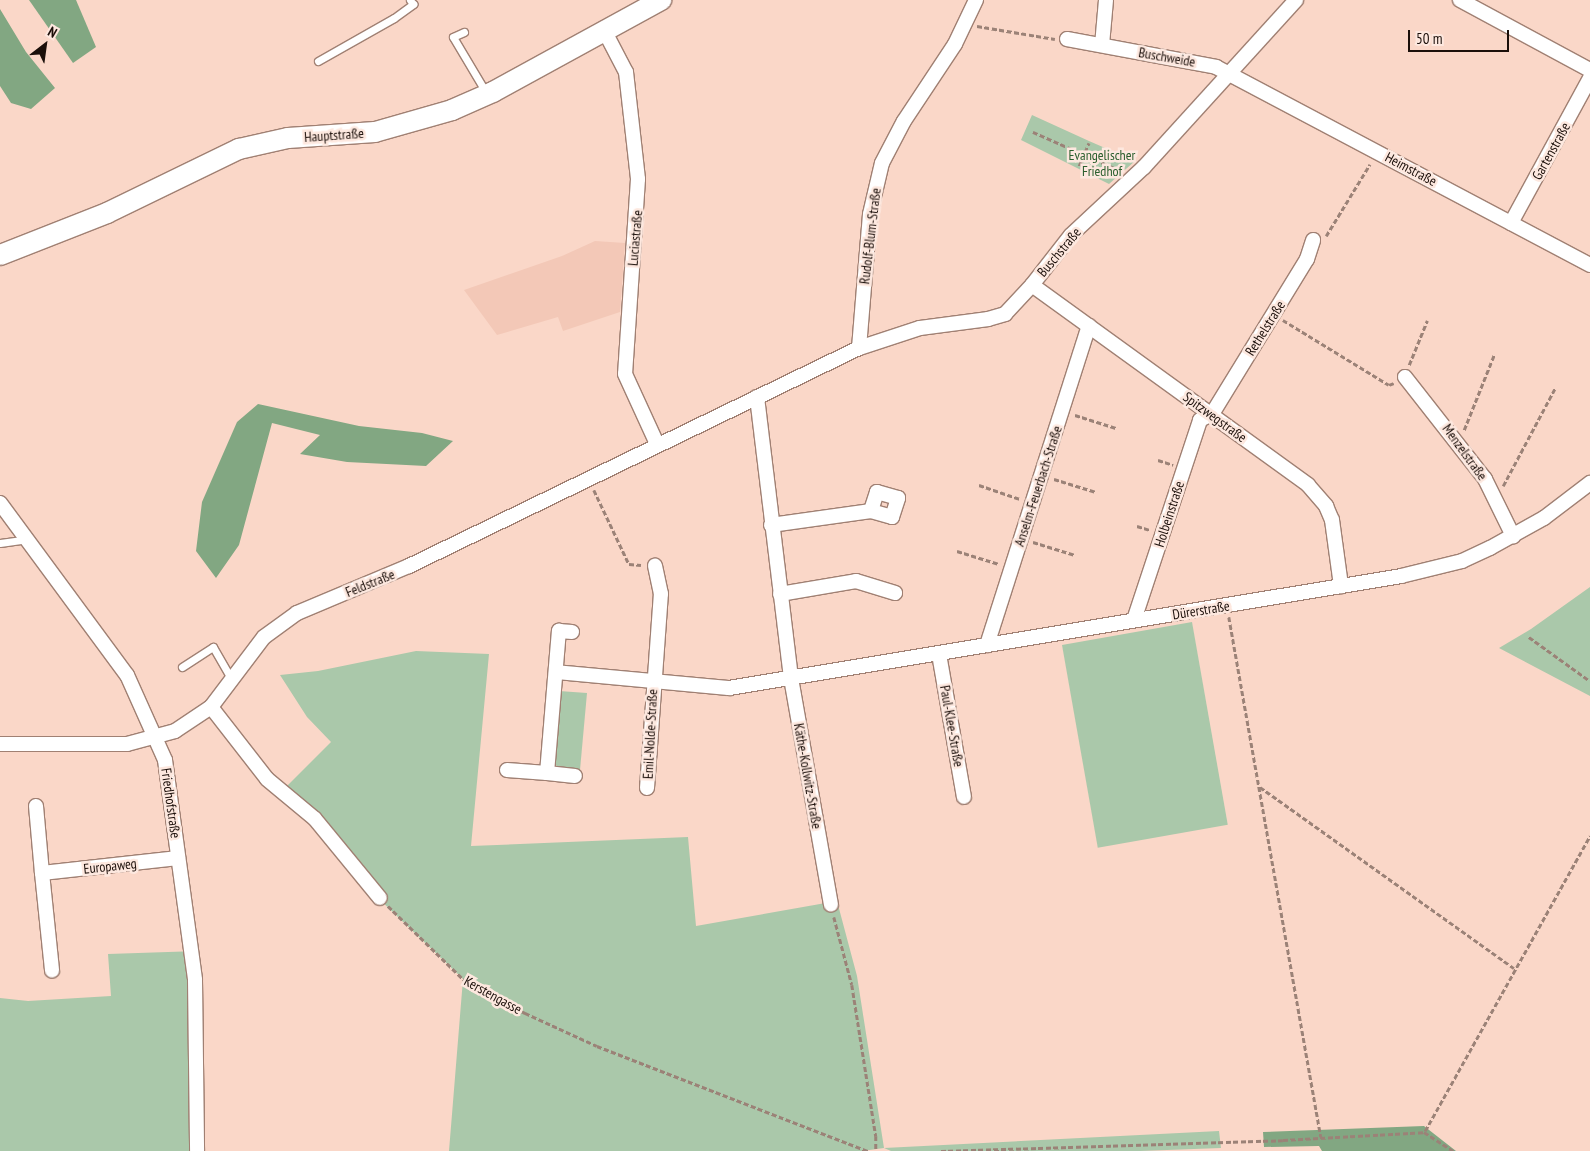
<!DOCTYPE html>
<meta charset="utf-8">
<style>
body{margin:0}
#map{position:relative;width:1590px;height:1151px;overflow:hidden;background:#fad7c8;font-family:"PT Sans Narrow",sans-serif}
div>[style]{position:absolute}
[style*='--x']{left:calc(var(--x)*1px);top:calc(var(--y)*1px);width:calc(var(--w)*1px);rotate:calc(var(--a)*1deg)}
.built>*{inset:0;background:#f3c8b7}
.green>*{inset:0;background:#aac8aa;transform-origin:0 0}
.forest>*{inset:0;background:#82a782}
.path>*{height:2.5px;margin-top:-1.25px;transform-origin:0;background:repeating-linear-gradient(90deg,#9b8277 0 5px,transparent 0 7.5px)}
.roads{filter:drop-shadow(1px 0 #a08073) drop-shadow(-1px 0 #a08073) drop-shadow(0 1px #a08073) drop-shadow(0 -1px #a08073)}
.lane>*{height:7px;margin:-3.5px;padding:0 3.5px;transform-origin:3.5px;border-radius:3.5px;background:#fff}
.street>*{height:14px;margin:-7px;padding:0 7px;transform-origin:7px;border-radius:7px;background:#fff}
.secondary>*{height:20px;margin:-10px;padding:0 10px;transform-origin:10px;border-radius:10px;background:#fff}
span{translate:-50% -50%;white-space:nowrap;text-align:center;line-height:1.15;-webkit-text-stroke:5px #fde8df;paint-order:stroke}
.street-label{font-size:14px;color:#1b0f0a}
.park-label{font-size:14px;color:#2a5e2d}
.north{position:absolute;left:20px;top:20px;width:50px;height:50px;-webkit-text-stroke:4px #fde8df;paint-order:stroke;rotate:30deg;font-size:14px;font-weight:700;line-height:20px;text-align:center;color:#1b0f0a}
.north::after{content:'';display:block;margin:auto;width:18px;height:22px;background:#1b0f0a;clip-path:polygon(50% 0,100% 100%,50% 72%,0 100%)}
.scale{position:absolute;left:1408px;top:30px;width:101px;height:22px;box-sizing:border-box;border:2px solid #1b0f0a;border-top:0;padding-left:6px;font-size:15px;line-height:18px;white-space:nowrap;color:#1b0f0a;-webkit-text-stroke:4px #fde8df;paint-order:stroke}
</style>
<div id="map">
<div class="built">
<i style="clip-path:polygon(595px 241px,625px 243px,620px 312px,563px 331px,558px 317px,497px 335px,464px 290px,562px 256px)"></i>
</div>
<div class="green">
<i style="clip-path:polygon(1032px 115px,1089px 141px,1135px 161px,1109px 184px,1021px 140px)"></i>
<i style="clip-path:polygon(1590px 587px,1590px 696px,1499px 648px,1531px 629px)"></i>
<i style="left:1192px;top:622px;width:206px;height:132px;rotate:80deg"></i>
<i style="clip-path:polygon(416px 651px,489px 654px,471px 846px,688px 837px,696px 926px,837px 901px,857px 976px,884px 1148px,1219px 1131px,1221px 1148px,1140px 1151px,891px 1151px,884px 1148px,862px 1151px,449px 1151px,463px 979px,356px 877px,316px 828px,277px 796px,331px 742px,307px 717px,280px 675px,318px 671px)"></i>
<i style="clip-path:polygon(559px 691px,587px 693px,580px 770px,559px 768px,553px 762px)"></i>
<i style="clip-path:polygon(198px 951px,205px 1151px,0 1151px,0 998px,28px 1001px,111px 996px,108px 954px)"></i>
</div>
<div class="forest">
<i style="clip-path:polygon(29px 0,76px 0,96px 47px,73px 63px)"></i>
<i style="clip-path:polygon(0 9px,26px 52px,55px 88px,31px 109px,11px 103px,0 86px)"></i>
<i style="clip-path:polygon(258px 404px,359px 426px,422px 433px,453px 441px,426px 466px,347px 462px,300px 454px,320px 435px,272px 423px,239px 545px,216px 578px,196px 551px,202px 502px,237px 422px)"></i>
<i style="clip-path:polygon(1424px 1126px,1456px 1151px,1322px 1151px,1319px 1146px,1264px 1147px,1263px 1132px)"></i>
</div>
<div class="path">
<i style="--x:977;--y:26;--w:79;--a:9.5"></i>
<i style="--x:1033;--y:132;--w:96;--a:23.9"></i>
<i style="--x:1079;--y:166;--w:25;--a:-67"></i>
<i style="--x:1326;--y:236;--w:84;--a:-58.6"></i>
<i style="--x:1283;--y:320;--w:124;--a:31.5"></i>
<i style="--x:1389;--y:385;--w:5;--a:-22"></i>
<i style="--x:1409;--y:365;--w:48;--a:-67.8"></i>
<i style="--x:1075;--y:415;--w:43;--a:17.6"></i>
<i style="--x:1464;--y:430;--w:81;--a:-68.2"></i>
<i style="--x:1158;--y:460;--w:16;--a:18"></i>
<i style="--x:1054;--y:479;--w:44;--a:17.2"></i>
<i style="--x:979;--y:485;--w:43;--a:18.9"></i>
<i style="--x:1503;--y:486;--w:111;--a:-62"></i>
<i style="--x:594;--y:490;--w:82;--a:64.7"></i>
<i style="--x:629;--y:564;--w:12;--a:5"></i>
<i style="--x:1137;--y:526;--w:14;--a:17"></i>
<i style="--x:1033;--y:542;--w:44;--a:17.2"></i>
<i style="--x:957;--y:551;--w:44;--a:17.2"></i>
<i style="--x:1229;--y:617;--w:528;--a:79.97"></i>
<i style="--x:1529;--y:637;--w:75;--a:35.8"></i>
<i style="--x:1260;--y:787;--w:312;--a:35.5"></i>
<i style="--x:388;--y:906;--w:105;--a:44.2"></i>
<i style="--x:463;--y:979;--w:71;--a:28.7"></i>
<i style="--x:525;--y:1013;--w:79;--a:24.6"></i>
<i style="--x:597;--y:1046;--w:291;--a:21.2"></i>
<i style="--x:834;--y:917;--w:70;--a:75.2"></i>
<i style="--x:852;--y:985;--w:153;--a:81"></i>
<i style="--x:876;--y:1136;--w:15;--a:90"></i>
<i style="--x:1425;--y:1131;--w:338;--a:-60.8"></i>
<i style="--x:941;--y:1151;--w:342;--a:-1.8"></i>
<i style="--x:1283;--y:1140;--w:141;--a:-3.2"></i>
<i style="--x:1424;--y:1132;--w:35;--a:33"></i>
</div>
<div class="roads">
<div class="lane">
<i style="--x:464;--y:32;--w:12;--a:156"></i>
<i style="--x:453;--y:37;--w:66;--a:59.2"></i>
<i style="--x:318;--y:61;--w:87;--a:-29.5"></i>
<i style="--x:394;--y:18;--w:24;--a:-36"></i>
<i style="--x:413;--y:4;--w:5;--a:-127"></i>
<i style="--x:0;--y:543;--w:28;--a:-8"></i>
<i style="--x:182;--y:667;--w:37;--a:-33"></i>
<i style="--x:213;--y:647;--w:38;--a:60"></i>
</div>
<div class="street">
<i style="--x:1460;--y:0;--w:148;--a:28.3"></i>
<i style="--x:604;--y:30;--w:47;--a:62.4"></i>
<i style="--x:626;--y:72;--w:108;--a:83.6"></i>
<i style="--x:638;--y:179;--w:195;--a:93.8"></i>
<i style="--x:625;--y:374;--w:77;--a:65.4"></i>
<i style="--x:1067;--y:39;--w:152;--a:10.6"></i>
<i style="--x:1216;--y:67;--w:423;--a:27.9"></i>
<i style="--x:1102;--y:45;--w:45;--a:-84.9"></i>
<i style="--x:1511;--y:223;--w:165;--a:-61.4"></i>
<i style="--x:1032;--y:285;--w:341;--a:35.9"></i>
<i style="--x:1308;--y:485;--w:28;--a:49"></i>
<i style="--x:1326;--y:506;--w:15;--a:67"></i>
<i style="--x:1332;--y:520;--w:67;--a:82.2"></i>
<i style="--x:859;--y:348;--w:134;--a:-85.3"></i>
<i style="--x:870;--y:214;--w:52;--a:-76.8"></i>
<i style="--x:882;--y:163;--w:47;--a:-62.4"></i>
<i style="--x:904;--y:121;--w:92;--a:-56.5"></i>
<i style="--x:955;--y:44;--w:49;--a:-64.5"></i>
<i style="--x:1405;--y:377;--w:130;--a:51.9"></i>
<i style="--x:1485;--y:479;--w:64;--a:63.8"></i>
<i style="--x:757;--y:397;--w:283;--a:83.1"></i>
<i style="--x:791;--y:678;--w:230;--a:80"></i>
<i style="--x:0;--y:503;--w:214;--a:53.6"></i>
<i style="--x:127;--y:675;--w:93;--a:65.9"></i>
<i style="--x:165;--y:760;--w:222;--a:82.2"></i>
<i style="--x:195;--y:980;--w:171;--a:89.3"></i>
<i style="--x:771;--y:525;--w:101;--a:-8"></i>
<i style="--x:871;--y:511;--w:22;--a:16"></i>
<i style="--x:892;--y:517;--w:20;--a:-72"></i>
<i style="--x:898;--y:498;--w:22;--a:-164"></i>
<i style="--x:877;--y:492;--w:20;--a:108"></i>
<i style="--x:780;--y:594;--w:77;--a:-9.7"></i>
<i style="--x:856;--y:581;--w:41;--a:17.1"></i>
<i style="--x:1134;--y:620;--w:211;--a:-71.7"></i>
<i style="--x:1200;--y:420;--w:13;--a:-27"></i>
<i style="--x:1212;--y:414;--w:182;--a:-58.5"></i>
<i style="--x:1307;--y:259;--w:20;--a:-72"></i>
<i style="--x:987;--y:645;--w:335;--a:-72.3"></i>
<i style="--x:939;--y:654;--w:145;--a:80.1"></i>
<i style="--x:556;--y:672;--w:174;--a:5.3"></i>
<i style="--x:729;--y:688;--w:681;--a:-9.46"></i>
<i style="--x:1401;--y:576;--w:63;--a:-13.8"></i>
<i style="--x:1462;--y:561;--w:31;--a:-25"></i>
<i style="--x:1490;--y:548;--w:62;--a:-29.1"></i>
<i style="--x:1544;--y:518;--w:58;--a:-37.3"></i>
<i style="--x:211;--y:707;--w:91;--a:52.1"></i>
<i style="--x:267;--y:779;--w:62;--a:39.8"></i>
<i style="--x:315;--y:819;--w:102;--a:50.6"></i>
<i style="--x:0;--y:744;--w:127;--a:0"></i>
<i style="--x:127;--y:744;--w:50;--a:-15.2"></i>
<i style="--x:175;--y:731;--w:43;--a:-33.7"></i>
<i style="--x:211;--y:707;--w:88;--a:-52.9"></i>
<i style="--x:264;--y:637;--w:41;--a:-36"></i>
<i style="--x:297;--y:613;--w:121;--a:-22.8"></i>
<i style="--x:409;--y:566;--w:500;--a:-25.85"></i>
<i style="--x:859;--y:348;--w:64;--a:-18.2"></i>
<i style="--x:920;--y:328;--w:69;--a:-7.5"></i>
<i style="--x:988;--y:319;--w:18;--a:-16"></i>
<i style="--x:1005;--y:314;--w:40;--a:-47"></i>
<i style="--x:1032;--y:285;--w:63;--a:-52"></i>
<i style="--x:1071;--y:235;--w:100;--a:-43"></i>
<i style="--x:1144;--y:167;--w:226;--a:-47.7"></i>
<i style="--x:507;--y:770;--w:40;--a:4.3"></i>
<i style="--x:547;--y:773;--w:143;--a:-85.2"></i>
<i style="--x:559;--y:631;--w:13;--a:4"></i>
<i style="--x:547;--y:773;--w:28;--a:6"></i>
<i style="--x:647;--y:788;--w:195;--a:-85.9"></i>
<i style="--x:661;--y:594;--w:29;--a:-102"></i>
<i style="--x:36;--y:806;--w:67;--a:84.9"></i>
<i style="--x:42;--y:873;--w:137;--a:-6.3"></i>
<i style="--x:42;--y:873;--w:98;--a:84.1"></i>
</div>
<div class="secondary">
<i style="--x:0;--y:255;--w:115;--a:-21.4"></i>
<i style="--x:107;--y:213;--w:147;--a:-25.9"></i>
<i style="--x:239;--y:149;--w:50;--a:-12.7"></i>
<i style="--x:288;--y:138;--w:87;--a:-3.9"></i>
<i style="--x:375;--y:132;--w:80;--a:-15.9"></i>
<i style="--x:452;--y:110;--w:45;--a:-23.7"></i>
<i style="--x:493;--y:92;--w:192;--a:-28.7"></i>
</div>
</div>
<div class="street-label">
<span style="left:1167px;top:57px;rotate:10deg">Buschweide</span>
<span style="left:334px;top:135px;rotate:-4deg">Hauptstraße</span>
<span style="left:1551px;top:151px;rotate:-61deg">Gartenstraße</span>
<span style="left:1411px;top:169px;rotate:28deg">Heimstraße</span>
<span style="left:870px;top:236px;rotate:-83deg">Rudolf-Blum-Straße</span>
<span style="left:635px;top:238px;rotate:-85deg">Luciastraße</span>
<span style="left:1059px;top:252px;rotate:-50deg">Buschstraße</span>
<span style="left:1265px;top:328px;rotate:-58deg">Rethelstraße</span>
<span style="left:1215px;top:417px;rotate:36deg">Spitzwegstraße</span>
<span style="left:1465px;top:452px;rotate:54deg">Menzelstraße</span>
<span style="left:1038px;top:486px;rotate:-72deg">Anselm-Feuerbach-Straße</span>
<span style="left:1169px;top:514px;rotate:-72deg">Holbeinstraße</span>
<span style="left:370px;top:583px;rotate:-22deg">Feldstraße</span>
<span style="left:1201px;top:610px;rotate:-9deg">Dürerstraße</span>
<span style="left:952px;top:726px;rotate:80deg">Paul-Klee-Straße</span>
<span style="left:650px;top:734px;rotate:-87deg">Emil-Nolde-Straße</span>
<span style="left:808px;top:776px;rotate:80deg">Käthe-Kollwitz-Straße</span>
<span style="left:171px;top:803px;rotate:82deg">Friedhofstraße</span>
<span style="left:110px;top:866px;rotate:-6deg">Europaweg</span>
<span style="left:493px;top:995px;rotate:29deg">Kerstengasse</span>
</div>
<div class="park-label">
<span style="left:1102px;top:163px">Evangelischer<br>Friedhof</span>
</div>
<div class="north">N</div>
<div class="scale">50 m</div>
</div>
